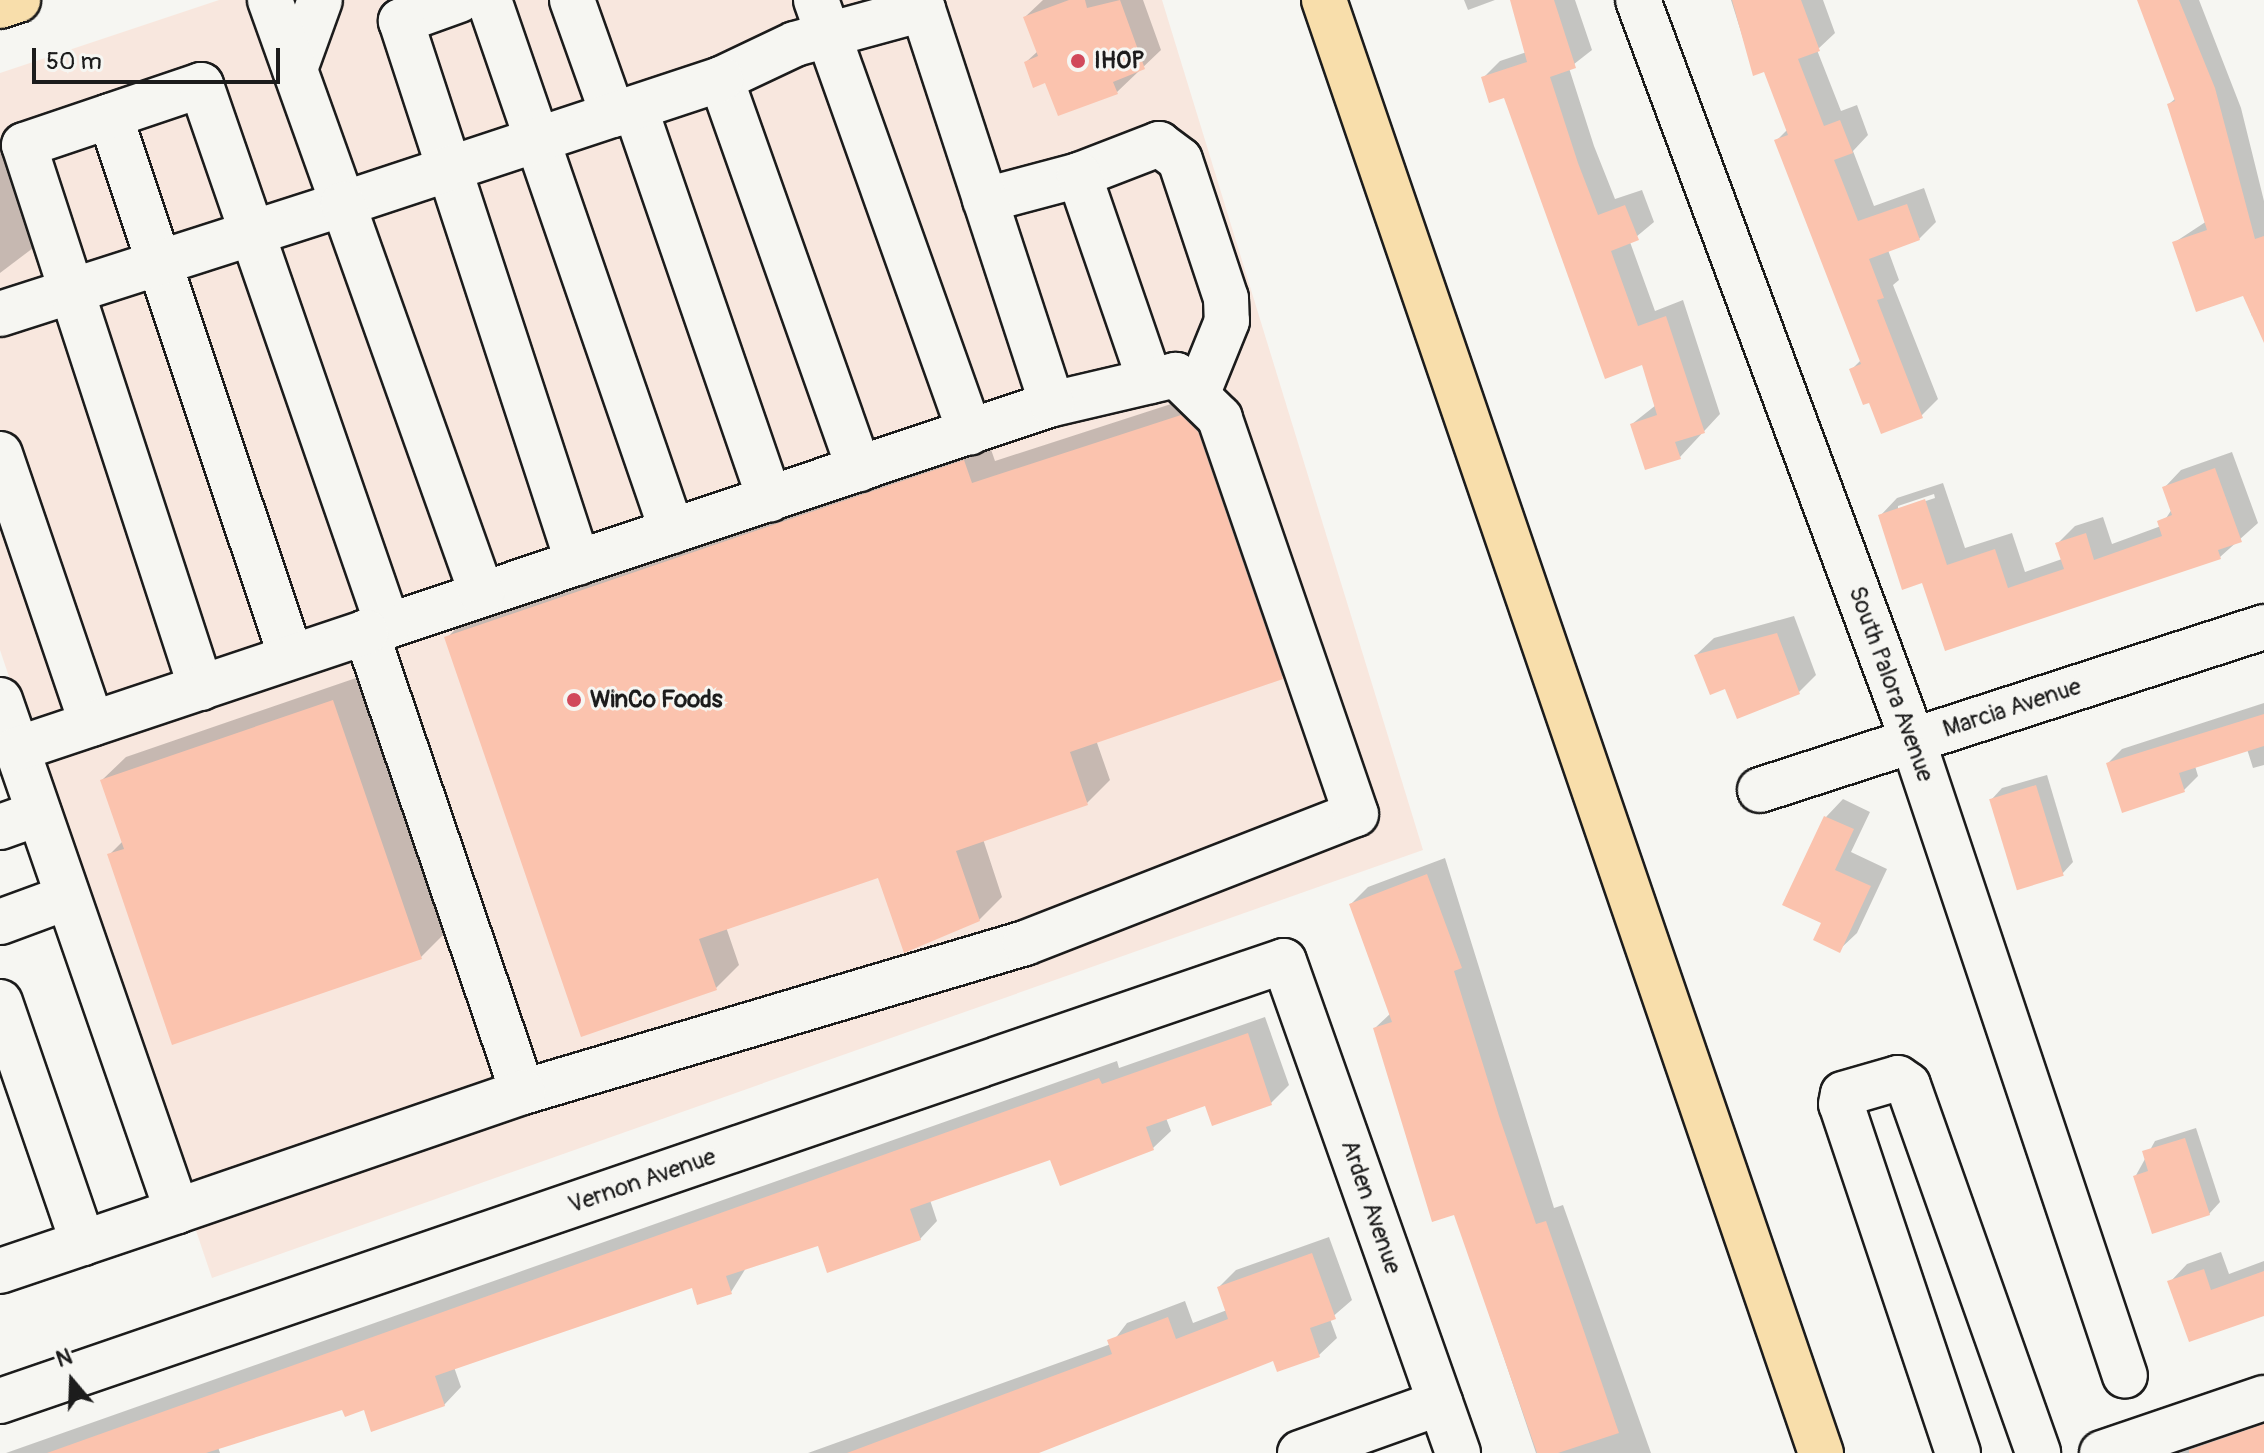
<!DOCTYPE html>
<style>
body{margin:0}
#map{position:relative;width:2264px;height:1453px;overflow:hidden;background:#f6f6f2;font-family:Pangolin,sans-serif}
div>[style]{position:absolute}
[style*='--x']{left:calc(var(--x)*1px);top:calc(var(--y)*1px);width:calc(var(--w)*1px);rotate:calc(var(--a)*1deg)}
.built>*{inset:0;background:#f8e7de}
.shadow>*{inset:0;background:#0003}
.building>*{inset:0;background:#fbc3ae;transform-origin:0 0}
.roads{filter:drop-shadow(2px 0 #1c1c1c) drop-shadow(-2px 0 #1c1c1c) drop-shadow(0 2px #1c1c1c) drop-shadow(0 -2px #1c1c1c)}
.minor>*{height:44px;margin:-22px;padding:0 22px;transform-origin:22px;border-radius:22px;background:#f6f6f2}
.major>*{height:44px;margin:-22px;padding:0 22px;transform-origin:22px;border-radius:22px;background:#f8deab}
.highway>*{height:44px;margin:-22px;padding:0 22px;transform-origin:22px;border-radius:22px;background:#f8deab}
.dots>*{width:22px;height:22px;translate:-50% -50%;box-sizing:border-box;border:4px solid #f6f6f2;border-radius:50%}
span{translate:-50% -50%;white-space:nowrap;text-align:center;line-height:1.15;-webkit-text-stroke:6px #f6f6f2;paint-order:stroke}
.poi-label{font-size:24px;color:#1c1c1c;font-weight:700}
.left{translate:0 -50%;text-align:left}
.street-label{font-size:24px;color:#1c1c1c}
.north{position:absolute;left:32px;top:1341px;width:80px;height:80px;-webkit-text-stroke:6px #f6f6f2;paint-order:stroke;rotate:341deg;font-size:22px;font-weight:700;line-height:32px;text-align:center;color:#1c1c1c}
.north::after{content:'';display:block;margin:auto;width:28px;height:36px;background:#1c1c1c;clip-path:polygon(50% 0,100% 100%,50% 72%,0 100%)}
.scale{position:absolute;left:32px;top:48px;width:248px;height:36px;box-sizing:border-box;border:4px solid #1c1c1c;border-top:0;padding-left:10px;font-size:24px;line-height:28px;white-space:nowrap;color:#1c1c1c;-webkit-text-stroke:6px #f6f6f2;paint-order:stroke}
</style>
<div id="map">
<div class="built">
<i style="clip-path:polygon(219px 0,1162px 0,1423px 850px,212px 1278px,0 650px,0 73px)"></i>
</div>
<div class="shadow">
<i style="clip-path:polygon(1043px 0,1143px 0,1161px 50px,1117px 92px,1046px 80px,1026px 62px,1038px 51px,1025px 17px)"></i>
<i style="clip-path:polygon(1464px 0,1495px 0,1468px 10px)"></i>
<i style="clip-path:polygon(1511px 0,1575px 0,1592px 50px,1569px 68px,1594px 146px,1615px 199px,1642px 190px,1654px 222px,1630px 242px,1655px 311px,1683px 300px,1720px 414px,1680px 457px,1632px 424px,1656px 405px,1644px 363px,1505px 95px,1483px 78px,1500px 61px,1527px 52px)"></i>
<i style="clip-path:polygon(1731px 0,1823px 0,1835px 33px,1817px 50px,1841px 111px,1857px 105px,1868px 135px,1853px 151px,1874px 206px,1924px 188px,1936px 222px,1919px 239px,1888px 250px,1899px 280px,1893px 285px,1938px 399px,1921px 416px,1871px 400px,1851px 370px,1861px 360px,1776px 141px,1788px 129px,1765px 69px,1754px 73px)"></i>
<i style="clip-path:polygon(2139px 0,2199px 0,2241px 108px,2264px 201px,2264px 312px,2252px 316px,2244px 294px,2175px 242px,2207px 221px,2169px 104px,2176px 98px)"></i>
<i style="clip-path:polygon(0 148px,37px 245px,0 273px)"></i>
<i style="clip-path:polygon(1205px 393px,1305px 654px,1282px 677px,1096px 740px,1110px 780px,1087px 803px,983px 839px,1002px 897px,979px 920px,879px 875px,726px 927px,739px 965px,716px 988px,447px 638px,470px 614px,987px 438px,995px 461px)"></i>
<i style="clip-path:polygon(evenodd,2232px 452px,2258px 523px,2220px 557px,1946px 648px,1923px 581px,1880px 516px,1897px 498px,1943px 483px,1965px 548px,2012px 533px,2025px 572px,2062px 559px,2057px 544px,2075px 526px,2103px 517px,2112px 544px,2161px 526px,2172px 509px,2164px 488px,2181px 470px,2232px 452px,1934px 494px,1935px 498px,1898px 510px,1898px 506px,1934px 494px)"></i>
<i style="clip-path:polygon(1794px 616px,1816px 675px,1799px 692px,1726px 687px,1696px 655px,1714px 638px)"></i>
<i style="clip-path:polygon(356px 678px,444px 934px,421px 957px,109px 855px,123px 841px,102px 780px,126px 757px)"></i>
<i style="clip-path:polygon(2264px 703px,2264px 765px,2253px 768px,2247px 749px,2195px 766px,2198px 776px,2184px 790px,2108px 763px,2122px 749px)"></i>
<i style="clip-path:polygon(2047px 775px,2073px 862px,2062px 874px,1991px 800px,2002px 788px)"></i>
<i style="clip-path:polygon(1843px 799px,1870px 812px,1851px 852px,1887px 869px,1857px 933px,1839px 950px,1824px 922px,1785px 904px,1826px 817px)"></i>
<i style="clip-path:polygon(1445px 858px,1554px 1208px,1563px 1205px,1651px 1453px,1536px 1453px,1455px 1212px,1375px 1028px,1391px 1013px,1351px 904px,1368px 887px)"></i>
<i style="clip-path:polygon(1265px 1017px,1289px 1085px,1271px 1103px,1206px 1104px,1166px 1118px,1171px 1131px,1153px 1148px,1051px 1158px,930px 1200px,937px 1221px,920px 1239px,819px 1243px,746px 1268px,731px 1292px,699px 1302px,693px 1286px,454px 1367px,461px 1387px,444px 1405px,343px 1408px,218px 1447px,220px 1453px,6px 1453px,1117px 1061px,1119px 1068px)"></i>
<i style="clip-path:polygon(2196px 1128px,2220px 1202px,2209px 1214px,2135px 1177px,2155px 1141px)"></i>
<i style="clip-path:polygon(1329px 1237px,1352px 1300px,1330px 1319px,1337px 1338px,1319px 1355px,1274px 1358px,1031px 1453px,808px 1453px,1111px 1344px,1127px 1323px,1185px 1301px,1193px 1323px,1227px 1310px,1219px 1287px,1236px 1270px)"></i>
<i style="clip-path:polygon(2221px 1252px,2229px 1274px,2264px 1261px,2264px 1314px,2170px 1282px,2187px 1264px)"></i>
<i style="clip-path:polygon(2264px 1412px,2264px 1453px,2141px 1453px)"></i>
</div>
<div class="building">
<i style="clip-path:polygon(1069px 0,1085px 0,1087px 8px,1120px 0,1145px 69px,1113px 82px,1118px 94px,1058px 116px,1045px 83px,1033px 88px,1024px 62px,1038px 56px,1023px 17px)"></i>
<i style="clip-path:polygon(1510px 0,1554px 0,1576px 68px,1550px 77px,1578px 163px,1598px 215px,1625px 205px,1639px 240px,1611px 251px,1638px 326px,1666px 316px,1705px 433px,1675px 442px,1681px 459px,1645px 470px,1630px 424px,1657px 415px,1642px 365px,1605px 379px,1504px 98px,1489px 103px,1481px 77px,1527px 62px)"></i>
<i style="clip-path:polygon(1732px 0,1801px 0,1820px 51px,1798px 59px,1824px 126px,1840px 120px,1853px 153px,1834px 160px,1858px 221px,1907px 204px,1920px 240px,1869px 259px,1884px 298px,1877px 300px,1923px 418px,1881px 434px,1869px 403px,1863px 405px,1849px 369px,1861px 364px,1774px 140px,1788px 135px,1764px 72px,1753px 76px)"></i>
<i style="clip-path:polygon(2137px 0,2179px 0,2215px 88px,2255px 239px,2264px 236px,2264px 343px,2243px 296px,2196px 312px,2172px 242px,2207px 230px,2167px 104px,2175px 101px)"></i>
<i style="clip-path:polygon(1181px 415px,1198px 432px,1283px 679px,1070px 752px,1088px 805px,956px 851px,980px 921px,904px 953px,878px 878px,699px 939px,717px 990px,581px 1037px,444px 637px,964px 460px,972px 483px)"></i>
<i style="clip-path:polygon(2215px 468px,2242px 542px,2218px 550px,2221px 559px,1945px 651px,1922px 583px,1902px 590px,1878px 515px,1925px 499px,1947px 565px,1995px 549px,2008px 588px,2064px 569px,2055px 543px,2086px 533px,2094px 560px,2162px 536px,2157px 521px,2172px 515px,2162px 487px)"></i>
<i style="clip-path:polygon(1777px 633px,1800px 694px,1737px 719px,1725px 689px,1710px 695px,1694px 655px)"></i>
<i style="clip-path:polygon(333px 700px,422px 959px,172px 1045px,107px 854px,124px 849px,100px 780px)"></i>
<i style="clip-path:polygon(2264px 714px,2264px 746px,2179px 773px,2185px 792px,2122px 813px,2106px 763px)"></i>
<i style="left:2036px;top:785px;width:95px;height:49px;rotate:73deg"></i>
<i style="clip-path:polygon(1824px 816px,1854px 829px,1835px 870px,1871px 886px,1840px 953px,1813px 940px,1821px 923px,1782px 905px)"></i>
<i style="clip-path:polygon(1427px 874px,1462px 968px,1454px 971px,1499px 1116px,1536px 1224px,1546px 1221px,1619px 1433px,1558px 1453px,1537px 1453px,1454px 1215px,1432px 1222px,1373px 1028px,1392px 1022px,1349px 904px)"></i>
<i style="clip-path:polygon(1248px 1033px,1272px 1105px,1212px 1126px,1205px 1106px,1146px 1127px,1154px 1150px,1060px 1186px,1050px 1160px,910px 1209px,921px 1240px,827px 1273px,818px 1246px,726px 1276px,732px 1294px,697px 1305px,692px 1288px,435px 1376px,445px 1406px,371px 1432px,364px 1410px,345px 1417px,342px 1410px,206px 1453px,47px 1453px,1099px 1078px,1102px 1084px)"></i>
<i style="clip-path:polygon(2185px 1138px,2210px 1215px,2152px 1234px,2133px 1176px,2148px 1171px,2142px 1151px)"></i>
<i style="clip-path:polygon(1312px 1253px,1336px 1319px,1310px 1328px,1320px 1357px,1277px 1372px,1273px 1361px,1039px 1453px,847px 1453px,1112px 1354px,1107px 1340px,1168px 1317px,1176px 1339px,1228px 1319px,1217px 1287px)"></i>
<i style="clip-path:polygon(2204px 1269px,2211px 1290px,2264px 1271px,2264px 1316px,2189px 1342px,2167px 1281px)"></i>
<i style="clip-path:polygon(2264px 1424px,2264px 1453px,2189px 1453px,2189px 1450px)"></i>
</div>
<div class="roads">
<div class="minor">
<i style="--x:459;--y:0;--w:62;--a:160.1"></i>
<i style="--x:401;--y:21;--w:570;--a:71.91"></i>
<i style="--x:489;--y:0;--w:562;--a:70.98"></i>
<i style="--x:572;--y:0;--w:122;--a:70.4"></i>
<i style="--x:816;--y:0;--w:459;--a:70.4"></i>
<i style="--x:1638;--y:0;--w:790;--a:69.64"></i>
<i style="--x:1913;--y:741;--w:669;--a:71.54"></i>
<i style="--x:295;--y:69;--w:73;--a:-70.1"></i>
<i style="--x:721;--y:79;--w:414;--a:70.5"></i>
<i style="--x:635;--y:108;--w:414;--a:71"></i>
<i style="--x:110;--y:116;--w:570;--a:71.5"></i>
<i style="--x:1079;--y:175;--w:86;--a:-21.2"></i>
<i style="--x:1159;--y:144;--w:26;--a:37"></i>
<i style="--x:1180;--y:160;--w:145;--a:71.6"></i>
<i style="--x:1226;--y:298;--w:23;--a:88"></i>
<i style="--x:1227;--y:321;--w:80;--a:112.1"></i>
<i style="--x:985;--y:200;--w:97;--a:-14.9"></i>
<i style="--x:1079;--y:175;--w:218;--a:71"></i>
<i style="--x:0;--y:314;--w:360;--a:-17.8"></i>
<i style="--x:343;--y:204;--w:217;--a:-109.7"></i>
<i style="--x:0;--y:454;--w:285;--a:71.2"></i>
<i style="--x:388;--y:626;--w:700;--a:-18.49"></i>
<i style="--x:201;--y:688;--w:571;--a:-108.05"></i>
<i style="--x:24;--y:145;--w:187;--a:-18.7"></i>
<i style="--x:201;--y:85;--w:572;--a:70.93"></i>
<i style="--x:388;--y:626;--w:23;--a:165"></i>
<i style="--x:366;--y:632;--w:486;--a:71.2"></i>
<i style="--x:523;--y:1092;--w:524;--a:-16.53"></i>
<i style="--x:1025;--y:943;--w:355;--a:-21.3"></i>
<i style="--x:1356;--y:814;--w:419;--a:-109"></i>
<i style="--x:1220;--y:418;--w:62;--a:-135.7"></i>
<i style="--x:1176;--y:375;--w:127;--a:166.8"></i>
<i style="--x:1052;--y:404;--w:416;--a:-108.1"></i>
<i style="--x:923;--y:9;--w:133;--a:164.7"></i>
<i style="--x:795;--y:44;--w:82;--a:154.7"></i>
<i style="--x:721;--y:79;--w:398;--a:161.7"></i>
<i style="--x:343;--y:204;--w:414;--a:70.4"></i>
<i style="--x:0;--y:700;--w:541;--a:70.89"></i>
<i style="--x:177;--y:1211;--w:366;--a:-19"></i>
<i style="--x:17;--y:749;--w:368;--a:-18.5"></i>
<i style="--x:1760;--y:790;--w:530;--a:-17.92"></i>
<i style="--x:0;--y:827;--w:41;--a:-19.7"></i>
<i style="--x:0;--y:922;--w:72;--a:-20.2"></i>
<i style="--x:0;--y:1002;--w:255;--a:71"></i>
<i style="--x:0;--y:1271;--w:187;--a:-18.7"></i>
<i style="--x:0;--y:1401;--w:1357;--a:-18.92"></i>
<i style="--x:1284;--y:961;--w:522;--a:70.52"></i>
<i style="--x:1300;--y:1453;--w:149;--a:-19.7"></i>
<i style="--x:1958;--y:1453;--w:368;--a:-108.5"></i>
<i style="--x:1841;--y:1104;--w:10;--a:-79"></i>
<i style="--x:1843;--y:1094;--w:57;--a:-16.2"></i>
<i style="--x:1898;--y:1078;--w:12;--a:35"></i>
<i style="--x:1908;--y:1085;--w:390;--a:70.5"></i>
<i style="--x:2102;--y:1453;--w:171;--a:-18.8"></i>
</div>
<div class="major">
<i style="--x:0;--y:6;--w:19;--a:-18"></i>
</div>
<div class="highway">
<i style="--x:1324;--y:0;--w:1536;--a:71.12"></i>
</div>
</div>
<div class="dots">
<i style="left:1078px;top:61px;background:#d1495b"></i>
<i style="left:574px;top:700px;background:#d1495b"></i>
</div>
<div class="poi-label">
<span class="left" style="left:1094px;top:61px">IHOP</span>
<span class="left" style="left:590px;top:700px">WinCo Foods</span>
</div>
<div class="street-label">
<span style="left:1891px;top:684px;rotate:70deg">South Palora Avenue</span>
<span style="left:2012px;top:708px;rotate:-18deg">Marcia Avenue</span>
<span style="left:642px;top:1181px;rotate:-19deg">Vernon Avenue</span>
<span style="left:1371px;top:1207px;rotate:71deg">Arden Avenue</span>
</div>
<div class="north">N</div>
<div class="scale">50 m</div>
</div>
